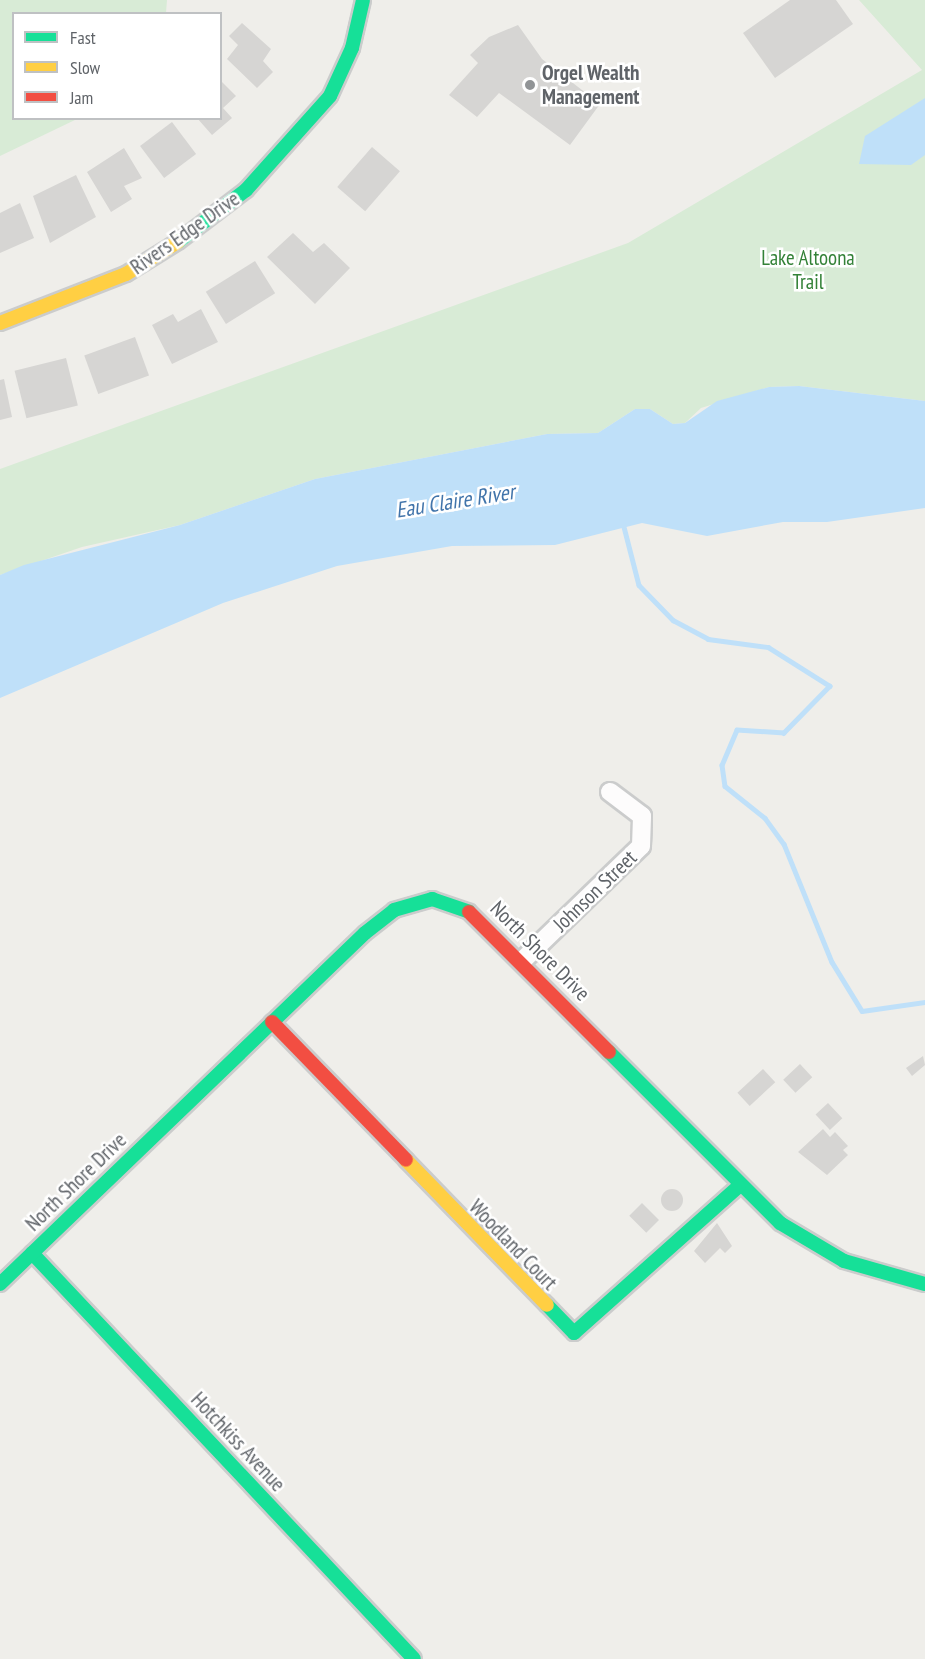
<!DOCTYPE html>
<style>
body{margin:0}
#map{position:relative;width:925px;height:1659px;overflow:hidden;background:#efeeea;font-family:"PT Sans Narrow",sans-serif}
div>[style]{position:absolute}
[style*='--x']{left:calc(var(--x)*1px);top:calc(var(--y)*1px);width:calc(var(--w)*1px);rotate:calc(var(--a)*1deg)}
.green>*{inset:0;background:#d8ebd6}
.water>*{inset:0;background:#bfe0f9}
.stream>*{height:4.5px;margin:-2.25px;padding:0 2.25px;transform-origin:2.25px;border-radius:2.25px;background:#bfe0f9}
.building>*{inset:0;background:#d6d5d3;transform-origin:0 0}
.round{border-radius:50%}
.roads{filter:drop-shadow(2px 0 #cbcccc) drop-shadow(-2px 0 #cbcccc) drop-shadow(0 2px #cbcccc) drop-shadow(0 -2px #cbcccc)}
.street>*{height:18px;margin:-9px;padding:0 9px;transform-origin:9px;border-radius:9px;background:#fdfcfc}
.fast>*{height:14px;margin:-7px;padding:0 7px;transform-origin:7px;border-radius:7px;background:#16e098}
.slow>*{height:14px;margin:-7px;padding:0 7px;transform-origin:7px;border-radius:7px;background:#ffcf43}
.jam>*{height:14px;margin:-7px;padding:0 7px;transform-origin:7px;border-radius:7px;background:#f24e42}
.dots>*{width:16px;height:16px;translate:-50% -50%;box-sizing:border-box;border:3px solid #fff;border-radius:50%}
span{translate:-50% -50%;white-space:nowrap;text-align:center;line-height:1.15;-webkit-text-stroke:5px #fff;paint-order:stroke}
.poi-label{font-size:21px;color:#5f6368;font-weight:700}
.left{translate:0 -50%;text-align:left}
.street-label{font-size:21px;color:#5f6368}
.park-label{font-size:21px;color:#348238}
.water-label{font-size:22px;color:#4174aa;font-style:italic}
.legend{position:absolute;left:12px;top:12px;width:210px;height:108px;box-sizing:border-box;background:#fff;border:2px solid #bfc1c3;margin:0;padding:8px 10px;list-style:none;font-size:18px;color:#5f6368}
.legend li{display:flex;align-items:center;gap:12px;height:30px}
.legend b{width:30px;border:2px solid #bfc1c3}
</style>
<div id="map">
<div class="green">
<i style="clip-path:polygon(0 0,167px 0,166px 13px,14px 14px,14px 118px,77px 119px,0 156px)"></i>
<i style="clip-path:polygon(859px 0,925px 0,925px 401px,799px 386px,769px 387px,701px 408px,685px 423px,673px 424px,650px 409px,635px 409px,598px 433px,547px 434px,315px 479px,180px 525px,82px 547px,0 575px,0 469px,628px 243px,922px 70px)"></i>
</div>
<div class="water">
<i style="clip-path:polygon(925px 98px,925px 155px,911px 165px,859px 164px,865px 136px)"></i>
<i style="clip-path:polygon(799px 386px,925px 401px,925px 508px,827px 522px,783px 522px,707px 536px,642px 523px,555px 545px,452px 546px,337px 566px,223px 603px,0 698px,0 575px,24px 565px,180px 525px,315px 479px,547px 434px,598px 433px,635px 409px,650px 409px,673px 424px,685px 423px,717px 401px,769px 387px)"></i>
</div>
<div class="stream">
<i style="--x:622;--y:519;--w:68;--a:75.6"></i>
<i style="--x:639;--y:585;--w:49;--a:45.8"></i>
<i style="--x:673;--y:620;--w:40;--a:28"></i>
<i style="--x:708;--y:639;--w:61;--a:7.6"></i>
<i style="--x:768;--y:647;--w:73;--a:32.2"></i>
<i style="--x:830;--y:686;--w:66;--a:134.4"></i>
<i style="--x:784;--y:733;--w:47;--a:-176.3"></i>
<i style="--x:737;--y:730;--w:38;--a:113"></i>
<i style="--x:722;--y:765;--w:21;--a:82"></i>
<i style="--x:725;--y:786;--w:51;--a:38.7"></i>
<i style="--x:765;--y:818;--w:32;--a:54"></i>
<i style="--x:784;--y:844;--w:127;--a:67.9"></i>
<i style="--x:832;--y:962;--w:57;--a:58.5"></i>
<i style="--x:862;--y:1011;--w:64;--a:-8.1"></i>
</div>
<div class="building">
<i style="clip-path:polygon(790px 0,836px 0,853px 24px,775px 78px,743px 33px)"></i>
<i style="clip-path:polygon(242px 23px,271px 49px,263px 61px,273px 72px,257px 88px,227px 59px,238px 45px,229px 36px)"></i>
<i style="clip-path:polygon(518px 25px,542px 59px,600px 104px,570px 145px,499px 93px,477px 117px,449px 95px,478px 63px,470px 55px,489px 37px)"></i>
<i style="clip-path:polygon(220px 80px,236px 96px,223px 108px,232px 118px,212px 135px,197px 118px,220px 118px)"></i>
<i style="left:172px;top:122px;width:40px;height:40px;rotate:53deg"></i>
<i style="left:372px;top:147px;width:37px;height:53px;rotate:41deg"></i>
<i style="clip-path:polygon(124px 148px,142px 178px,124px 186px,132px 199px,111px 212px,87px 172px)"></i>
<i style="clip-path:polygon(76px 175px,96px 217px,50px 243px,33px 196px)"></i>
<i style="clip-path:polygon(20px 203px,34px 238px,0 253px,0 213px)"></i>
<i style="clip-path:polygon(293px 233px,313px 252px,324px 243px,350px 268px,315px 304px,267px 257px)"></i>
<i style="left:255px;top:261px;width:38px;height:58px;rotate:58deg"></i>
<i style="clip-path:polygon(201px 309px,218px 342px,172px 364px,152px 325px,173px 314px,178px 322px)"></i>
<i style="left:135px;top:337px;width:41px;height:54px;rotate:70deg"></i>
<i style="left:66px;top:358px;width:49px;height:53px;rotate:76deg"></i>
<i style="clip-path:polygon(4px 379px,12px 417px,0 420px,0 380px)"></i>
<i style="clip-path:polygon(923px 1056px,925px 1065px,912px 1076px,906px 1068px)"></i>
<i style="left:800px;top:1064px;width:18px;height:23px;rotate:47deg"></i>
<i style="left:763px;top:1069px;width:18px;height:35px;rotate:47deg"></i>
<i style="left:828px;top:1103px;width:21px;height:17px;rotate:47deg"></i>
<i style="clip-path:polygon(823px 1129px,830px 1137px,835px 1132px,848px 1146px,843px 1150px,848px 1155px,827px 1175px,798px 1152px)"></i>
<i class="round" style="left:661px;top:1189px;width:22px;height:22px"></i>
<i style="left:642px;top:1203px;width:24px;height:18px;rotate:45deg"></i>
<i style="clip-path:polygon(717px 1223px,732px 1246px,725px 1253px,720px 1248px,705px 1263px,694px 1251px)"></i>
</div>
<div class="roads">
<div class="street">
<i style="--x:522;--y:961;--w:165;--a:-44"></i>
<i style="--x:641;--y:846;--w:30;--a:-88"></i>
<i style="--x:642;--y:816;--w:40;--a:-143"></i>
</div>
<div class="fast">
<i style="--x:179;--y:241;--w:84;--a:-37.3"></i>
<i style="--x:246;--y:190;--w:126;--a:-48.2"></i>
<i style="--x:330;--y:96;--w:53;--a:-65.4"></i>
<i style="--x:352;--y:48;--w:49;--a:-77.1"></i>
<i style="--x:609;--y:1052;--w:242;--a:45"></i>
<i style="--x:780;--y:1223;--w:74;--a:30.7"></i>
<i style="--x:844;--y:1261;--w:84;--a:15.9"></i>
<i style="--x:32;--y:1253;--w:557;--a:46.74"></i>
<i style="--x:0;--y:1284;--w:506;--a:-43.88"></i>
<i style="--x:365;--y:933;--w:37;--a:-38"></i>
<i style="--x:394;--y:910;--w:40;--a:-16"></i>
<i style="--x:432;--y:899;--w:39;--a:19"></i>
<i style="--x:547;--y:1305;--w:39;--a:46"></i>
<i style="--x:574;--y:1333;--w:220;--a:-41.7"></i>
</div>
<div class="slow">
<i style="--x:0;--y:323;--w:135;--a:-21.3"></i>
<i style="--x:126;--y:274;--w:62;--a:-31.9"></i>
<i style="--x:406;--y:1160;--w:202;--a:45.8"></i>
</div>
<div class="jam">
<i style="--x:469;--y:912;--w:198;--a:45"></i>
<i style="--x:272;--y:1022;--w:192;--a:45.8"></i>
</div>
</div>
<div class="dots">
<i style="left:530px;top:85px;background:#919496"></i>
</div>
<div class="poi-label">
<span class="left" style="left:542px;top:85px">Orgel Wealth<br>Management</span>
</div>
<div class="street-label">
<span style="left:185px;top:233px;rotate:-35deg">Rivers Edge Drive</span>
<span style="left:595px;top:891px;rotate:-44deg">Johnson Street</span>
<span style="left:540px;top:951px;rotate:45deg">North Shore Drive</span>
<span style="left:76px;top:1182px;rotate:-44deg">North Shore Drive</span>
<span style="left:513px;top:1245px;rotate:46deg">Woodland Court</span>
<span style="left:238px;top:1442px;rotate:47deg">Hotchkiss Avenue</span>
</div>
<div class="park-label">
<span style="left:808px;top:270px">Lake Altoona<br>Trail</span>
</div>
<div class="water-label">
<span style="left:455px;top:501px;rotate:-9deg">Eau Claire River</span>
</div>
<ul class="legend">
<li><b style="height:8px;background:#16e098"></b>Fast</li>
<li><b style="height:8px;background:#ffcf43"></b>Slow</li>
<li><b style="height:8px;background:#f24e42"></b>Jam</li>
</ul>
</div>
